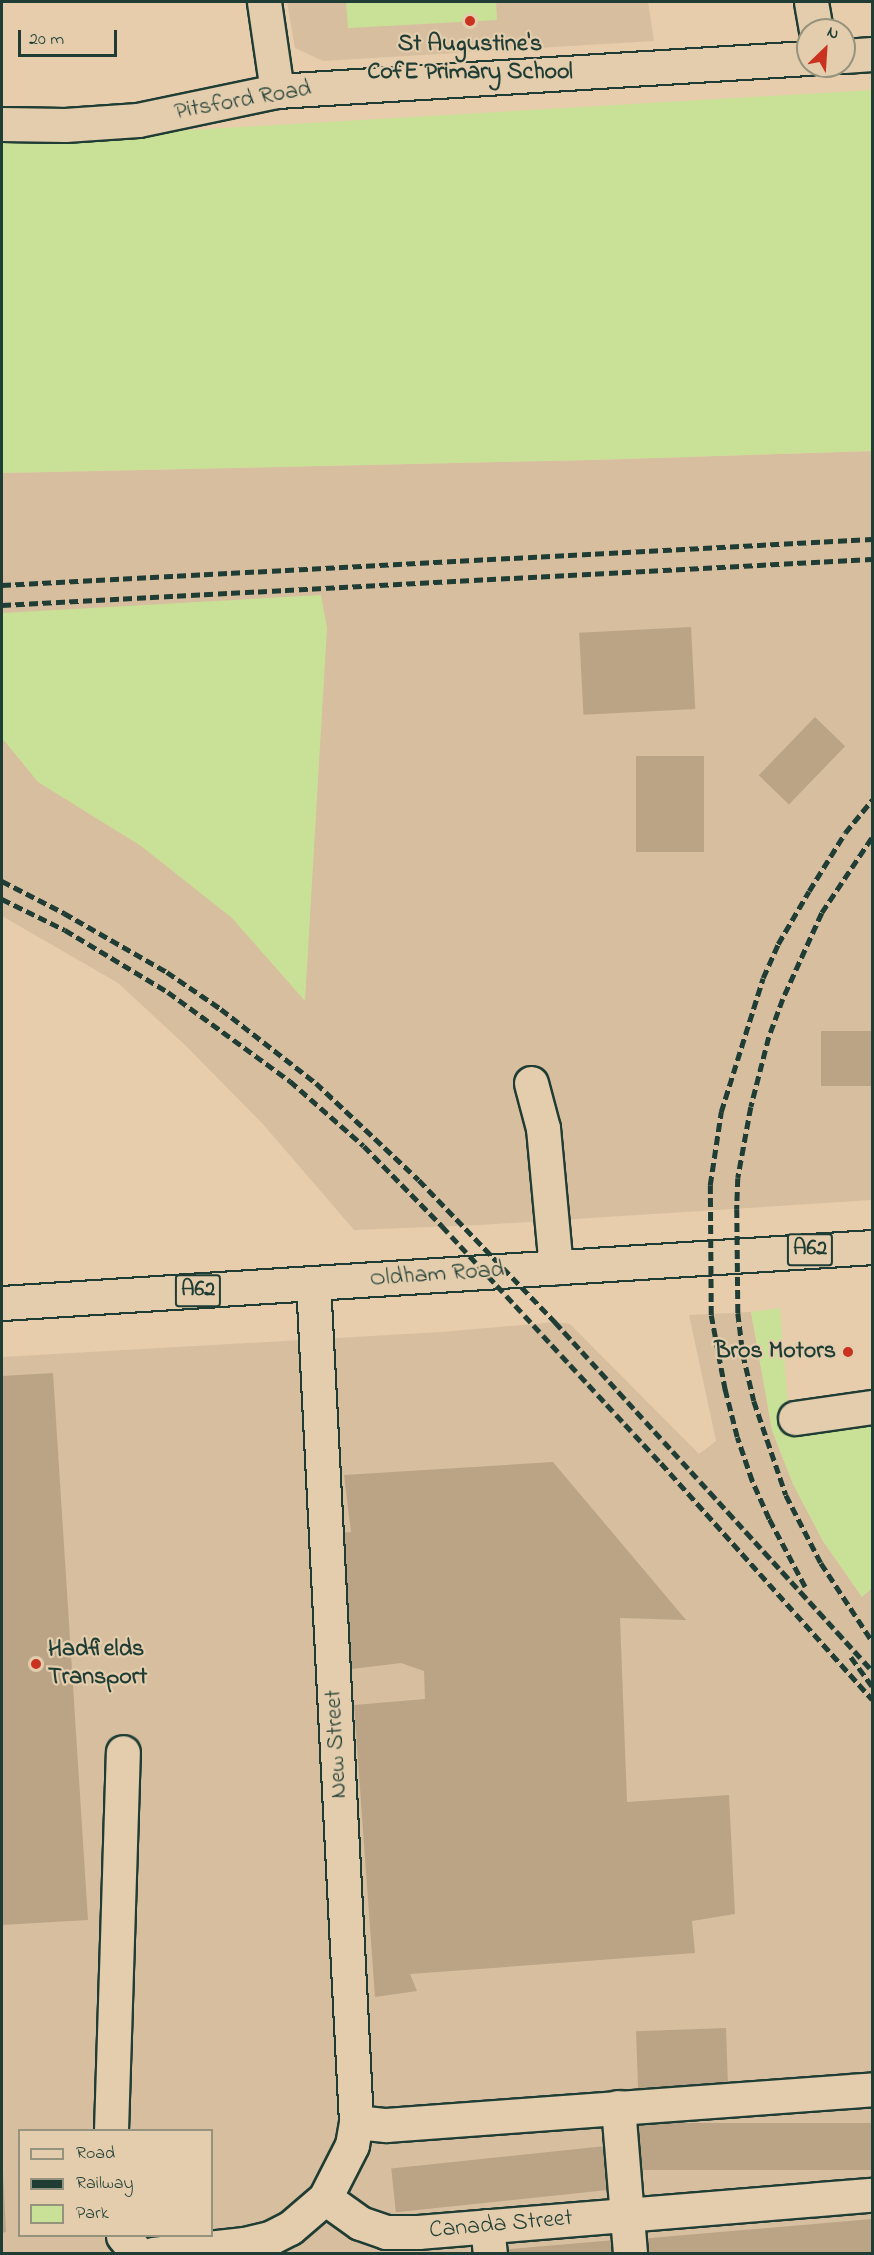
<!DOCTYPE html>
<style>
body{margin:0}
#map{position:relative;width:874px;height:2255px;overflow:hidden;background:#e7cdac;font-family:"Indie Flower",sans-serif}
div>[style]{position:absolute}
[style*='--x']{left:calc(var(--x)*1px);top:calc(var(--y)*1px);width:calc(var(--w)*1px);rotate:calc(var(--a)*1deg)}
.built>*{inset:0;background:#d6be9f}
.green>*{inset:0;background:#c9e197}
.building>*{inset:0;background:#bba486;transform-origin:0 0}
.roads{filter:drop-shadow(2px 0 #1f3d34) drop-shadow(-2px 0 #1f3d34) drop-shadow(0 2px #1f3d34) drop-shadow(0 -2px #1f3d34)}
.minor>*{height:33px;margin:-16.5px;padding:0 16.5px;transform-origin:16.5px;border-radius:16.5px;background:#e3cdad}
.highway>*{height:33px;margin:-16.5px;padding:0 16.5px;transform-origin:16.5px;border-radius:16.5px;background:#e3cdad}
.rail>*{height:4.5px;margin-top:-2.25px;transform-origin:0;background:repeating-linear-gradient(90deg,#1f3d34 0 9px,transparent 0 13.5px)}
.dots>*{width:16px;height:16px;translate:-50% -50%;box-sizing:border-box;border:3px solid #e3cdad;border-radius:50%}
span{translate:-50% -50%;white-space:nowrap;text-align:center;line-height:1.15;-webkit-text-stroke:4.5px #e3cdad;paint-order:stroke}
.shield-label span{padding:2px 4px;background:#e3cdad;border:2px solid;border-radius:4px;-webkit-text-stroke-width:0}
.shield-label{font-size:22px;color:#1f3d34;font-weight:700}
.poi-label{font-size:24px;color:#1f3d34;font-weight:700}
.right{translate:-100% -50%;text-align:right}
.left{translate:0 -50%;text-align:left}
.street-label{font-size:24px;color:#1f3d34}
.frame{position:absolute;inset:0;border:3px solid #1f3d34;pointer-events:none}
.legend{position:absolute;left:18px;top:2129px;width:195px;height:108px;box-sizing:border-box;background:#e3cdad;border:2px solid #95937d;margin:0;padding:8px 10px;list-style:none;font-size:18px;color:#1f3d34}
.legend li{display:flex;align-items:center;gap:12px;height:30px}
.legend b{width:30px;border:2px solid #95937d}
.north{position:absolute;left:796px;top:18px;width:60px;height:60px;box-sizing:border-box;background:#e3cdad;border:2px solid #95937d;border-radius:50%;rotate:25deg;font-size:16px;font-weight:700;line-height:24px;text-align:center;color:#1f3d34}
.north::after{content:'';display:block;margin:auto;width:21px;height:27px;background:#c8321e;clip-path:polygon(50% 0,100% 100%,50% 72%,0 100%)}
.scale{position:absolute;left:18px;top:30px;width:99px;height:27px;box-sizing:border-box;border:3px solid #1f3d34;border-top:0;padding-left:8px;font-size:18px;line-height:21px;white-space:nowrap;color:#1f3d34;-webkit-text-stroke:4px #e3cdad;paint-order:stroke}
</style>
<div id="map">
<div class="built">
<i style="clip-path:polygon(287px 2px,648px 2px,654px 41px,323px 61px,295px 48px)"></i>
<i style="clip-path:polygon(872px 451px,872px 1200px,480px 1225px,354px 1230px,262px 1123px,185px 1045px,118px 983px,2px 916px,2px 473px,591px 460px)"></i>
<i style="clip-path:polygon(evenodd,751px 1312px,772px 1430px,793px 1484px,823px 1541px,862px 1597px,872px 1588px,872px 2253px,2px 2254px,2px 1357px,441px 1332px,556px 1322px,570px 1324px,699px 1454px,716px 1441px,689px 1315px,751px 1312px,20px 2130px,212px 2130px,212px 2236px,20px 2236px,20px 2130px)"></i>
</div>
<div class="green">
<i style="clip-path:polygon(346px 2px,496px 2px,497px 20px,348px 28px)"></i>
<i style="clip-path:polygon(872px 90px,872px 451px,591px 460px,2px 473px,2px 141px)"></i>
<i style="clip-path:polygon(321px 595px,327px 628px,305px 1001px,232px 918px,141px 846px,38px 782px,2px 738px,2px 613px)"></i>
<i style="clip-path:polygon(780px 1308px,790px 1428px,872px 1419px,872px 1588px,862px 1597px,823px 1541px,793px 1484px,772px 1430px,751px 1312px)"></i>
</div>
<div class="building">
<i style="left:691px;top:627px;width:82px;height:112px;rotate:87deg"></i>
<i style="left:815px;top:717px;width:42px;height:81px;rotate:44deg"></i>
<i style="left:636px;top:756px;width:68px;height:96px"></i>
<i style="left:872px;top:1031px;width:55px;height:51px;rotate:90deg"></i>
<i style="clip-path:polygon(53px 1373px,88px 1920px,2px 1925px,2px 1376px)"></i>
<i style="clip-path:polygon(553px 1462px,686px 1620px,620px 1618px,627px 1802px,729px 1795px,735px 1914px,692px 1921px,695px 1953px,410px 1974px,417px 1991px,375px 1997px,354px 1705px,425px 1699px,424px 1671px,401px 1663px,352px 1669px,339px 1533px,351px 1532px,344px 1475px)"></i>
<i style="left:726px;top:2028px;width:60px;height:90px;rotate:88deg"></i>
<i style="left:872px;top:2123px;width:47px;height:241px;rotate:90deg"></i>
<i style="left:615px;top:2145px;width:44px;height:225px;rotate:84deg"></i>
<i style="clip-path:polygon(2px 2152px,6px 2232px,2px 2233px)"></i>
<i style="clip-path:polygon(872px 2219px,872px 2254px,639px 2254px,639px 2239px)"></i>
<i style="clip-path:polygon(627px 2239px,628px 2254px,499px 2254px,498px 2250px)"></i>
</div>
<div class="roads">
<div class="minor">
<i style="--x:264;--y:2;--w:90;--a:81.7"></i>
<i style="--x:811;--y:2;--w:28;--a:80"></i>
<i style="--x:844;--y:56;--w:28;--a:-4"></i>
<i style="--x:2;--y:124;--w:63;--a:0.9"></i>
<i style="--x:65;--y:125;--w:73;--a:-3.9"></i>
<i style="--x:138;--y:120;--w:142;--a:-11.8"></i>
<i style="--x:277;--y:91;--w:532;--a:-3.56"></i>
<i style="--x:531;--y:1083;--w:47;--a:75.1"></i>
<i style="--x:543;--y:1128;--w:140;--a:84.7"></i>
<i style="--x:795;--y:1418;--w:78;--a:-8.1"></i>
<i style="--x:618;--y:2107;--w:147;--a:85.3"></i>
<i style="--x:356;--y:2122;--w:30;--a:6"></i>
<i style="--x:386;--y:2125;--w:487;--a:-4.2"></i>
<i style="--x:111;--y:2130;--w:378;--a:-88.2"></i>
<i style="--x:325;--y:2198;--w:43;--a:35.5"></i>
<i style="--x:360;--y:2223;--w:28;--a:19"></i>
<i style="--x:386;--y:2232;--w:32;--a:0"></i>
<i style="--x:418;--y:2232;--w:456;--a:-4.7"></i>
<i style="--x:487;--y:2226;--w:28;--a:84"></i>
<i style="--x:123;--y:2236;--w:23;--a:50"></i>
<i style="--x:153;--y:2254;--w:92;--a:-6.3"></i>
<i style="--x:244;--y:2244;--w:27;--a:-13"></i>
<i style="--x:270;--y:2238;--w:22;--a:-27"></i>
<i style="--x:290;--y:2228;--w:46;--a:-40.6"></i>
<i style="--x:325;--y:2198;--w:59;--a:-63"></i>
<i style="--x:352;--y:2145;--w:23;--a:-80"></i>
<i style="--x:356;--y:2122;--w:840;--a:-92.93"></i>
</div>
<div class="highway">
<i style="--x:2;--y:1303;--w:872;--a:-3.68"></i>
</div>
</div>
<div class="rail">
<i style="--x:2;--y:585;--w:871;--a:-3.03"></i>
<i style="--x:2;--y:605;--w:871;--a:-3.03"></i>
<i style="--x:872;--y:838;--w:90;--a:123.7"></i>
<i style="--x:822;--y:913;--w:94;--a:114.4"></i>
<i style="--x:783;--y:999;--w:40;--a:110.2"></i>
<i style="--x:769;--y:1037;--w:72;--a:104.4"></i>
<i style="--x:751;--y:1107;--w:72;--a:100.4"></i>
<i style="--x:738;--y:1178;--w:31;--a:92"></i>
<i style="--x:737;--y:1209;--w:104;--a:89.4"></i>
<i style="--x:738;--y:1313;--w:41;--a:83"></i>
<i style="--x:743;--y:1354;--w:48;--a:76.8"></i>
<i style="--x:754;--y:1401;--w:99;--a:71.2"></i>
<i style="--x:786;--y:1495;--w:76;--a:62.8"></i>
<i style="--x:821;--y:1563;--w:93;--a:56.8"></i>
<i style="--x:2;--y:881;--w:70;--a:27.3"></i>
<i style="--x:64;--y:913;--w:119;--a:29.8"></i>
<i style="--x:167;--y:972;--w:65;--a:34.4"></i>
<i style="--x:221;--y:1009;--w:120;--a:37.9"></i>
<i style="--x:316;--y:1083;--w:141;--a:43.3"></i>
<i style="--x:419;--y:1180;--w:197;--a:46.2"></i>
<i style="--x:555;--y:1322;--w:471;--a:47.7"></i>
<i style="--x:2;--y:899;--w:70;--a:26.2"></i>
<i style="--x:65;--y:930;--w:120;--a:31"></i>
<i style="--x:168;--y:992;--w:151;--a:36.1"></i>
<i style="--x:290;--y:1081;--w:98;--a:41.3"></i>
<i style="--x:364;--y:1146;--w:112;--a:45.7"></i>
<i style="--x:442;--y:1226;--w:323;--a:47.3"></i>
<i style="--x:661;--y:1463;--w:317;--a:48.2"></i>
<i style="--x:805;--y:1587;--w:77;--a:-117.9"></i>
<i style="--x:769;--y:1519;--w:42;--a:-114.1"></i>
<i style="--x:752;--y:1481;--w:46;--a:-108.8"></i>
<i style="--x:737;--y:1437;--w:49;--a:-104.3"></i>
<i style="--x:725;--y:1390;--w:76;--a:-100.6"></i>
<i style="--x:711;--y:1315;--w:130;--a:-90.4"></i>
<i style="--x:710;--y:1185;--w:74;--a:-81.4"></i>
<i style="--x:721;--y:1112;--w:140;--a:-72.6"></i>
<i style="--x:763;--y:978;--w:37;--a:-66"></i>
<i style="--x:778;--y:944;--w:61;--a:-59.7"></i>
<i style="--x:809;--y:891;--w:68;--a:-58.2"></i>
<i style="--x:845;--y:833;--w:43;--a:-50.7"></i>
<i style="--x:851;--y:1657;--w:36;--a:54"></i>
</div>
<div class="dots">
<i style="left:470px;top:21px;background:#c8321e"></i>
<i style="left:848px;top:1352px;background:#c8321e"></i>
<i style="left:36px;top:1664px;background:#c8321e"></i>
</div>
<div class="shield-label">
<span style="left:810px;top:1250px">A62</span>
<span style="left:198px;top:1291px">A62</span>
</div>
<div class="poi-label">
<span style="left:470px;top:59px">St Augustine's<br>CofE Primary School</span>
<span class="right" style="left:836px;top:1352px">Bros Motors</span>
<span class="left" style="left:48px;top:1664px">Hadfields<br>Transport</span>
</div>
<div class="street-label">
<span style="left:243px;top:101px;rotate:-10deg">Pitsford Road</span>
<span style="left:437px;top:1275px;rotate:-4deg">Oldham Road</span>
<span style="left:337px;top:1744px;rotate:-93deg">New Street</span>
<span style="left:501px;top:2225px;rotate:-5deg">Canada Street</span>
</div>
<div class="frame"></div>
<ul class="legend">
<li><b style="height:8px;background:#e3cdad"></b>Road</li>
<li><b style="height:8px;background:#1f3d34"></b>Railway</li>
<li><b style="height:16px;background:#c9e197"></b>Park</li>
</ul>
<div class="north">N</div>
<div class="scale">20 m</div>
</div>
